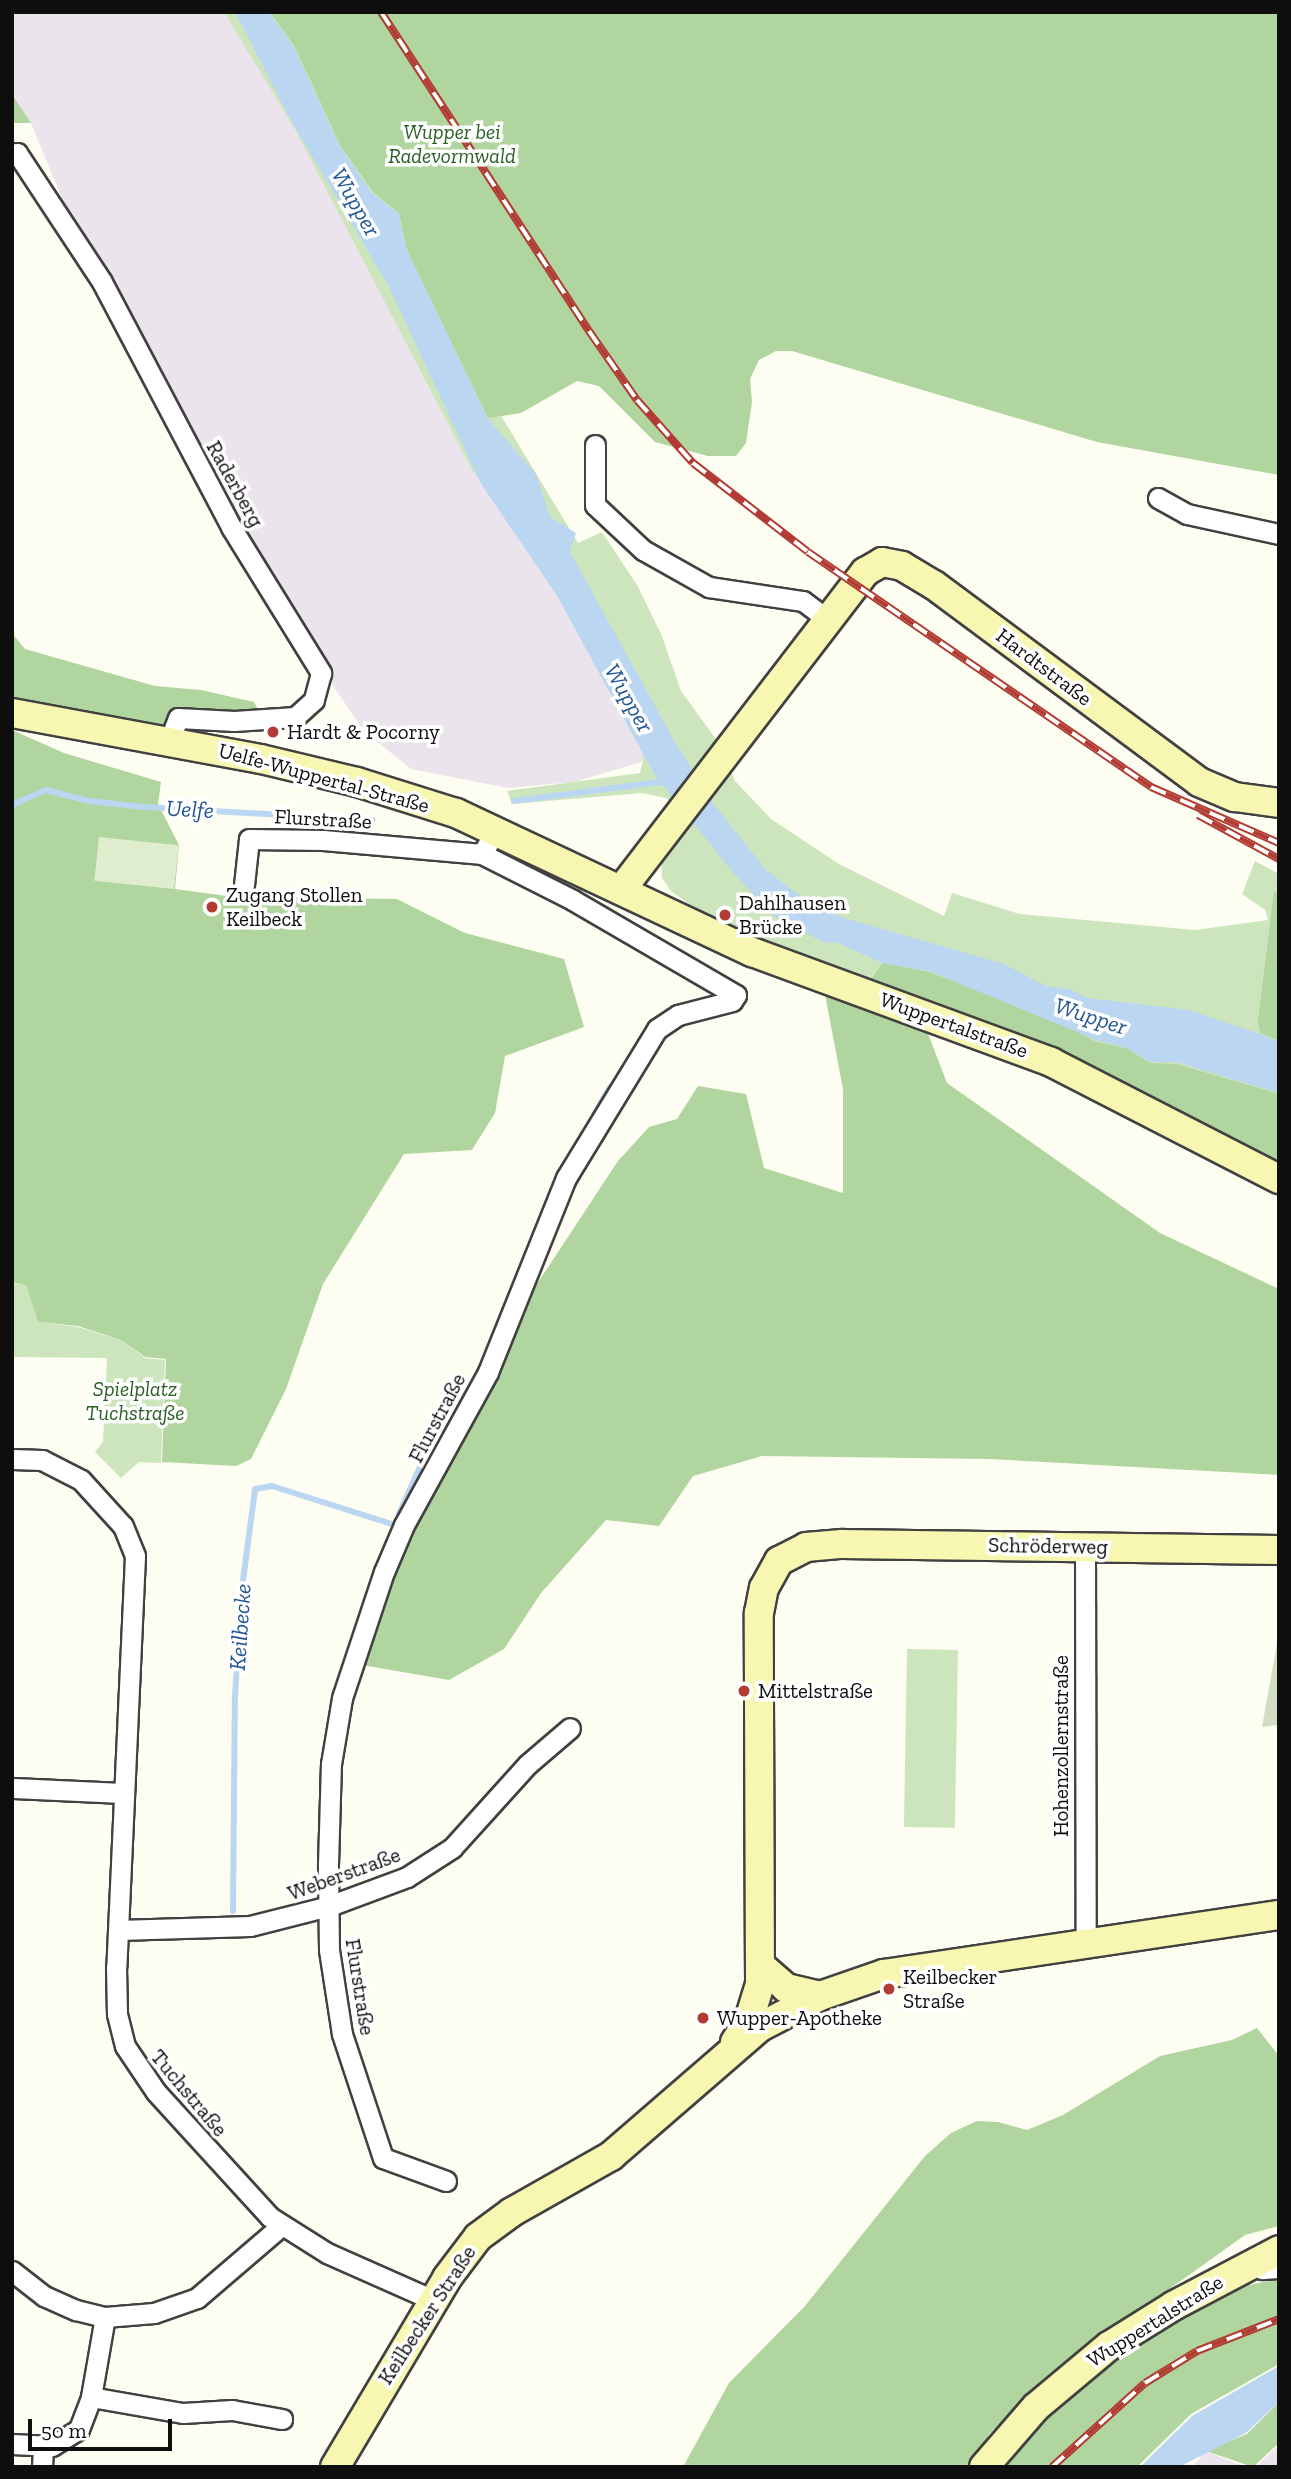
<!DOCTYPE html>
<meta charset="utf-8">
<style>
body{margin:0}
#map{position:relative;width:1291px;height:2479px;overflow:hidden;background:#fefdf1;font-family:"Zilla Slab",serif}
div>[style]{position:absolute}
[style*='--x']{left:calc(var(--x)*1px);top:calc(var(--y)*1px);width:calc(var(--w)*1px);rotate:calc(var(--a)*1deg)}
.industrial>*{inset:0;background:#ece4ec}
.green>*{inset:0;background:#cde5bd;transform-origin:0 0}
.forest>*{inset:0;background:#b0d59e}
.cemetery>*{inset:0;background:#d2dec3}
.pitch>*{inset:0;background:#dfedce;transform-origin:0 0}
.water>*{inset:0;background:#bad6f1}
.stream>*{height:6px;margin:-3px;padding:0 3px;transform-origin:3px;border-radius:3px;background:#bad6f1}
.roads{filter:drop-shadow(2px 0 #414141) drop-shadow(-2px 0 #414141) drop-shadow(0 2px #414141) drop-shadow(0 -2px #414141)}
.street>*{height:19px;margin:-9.5px;padding:0 9.5px;transform-origin:9.5px;border-radius:9.5px;background:#fff}
.secondary>*{height:28px;margin:-14px;padding:0 14px;transform-origin:14px;border-radius:14px;background:#f7f7b2}
.rail>*{height:8px;margin-top:-4px;transform-origin:0;background:repeating-linear-gradient(90deg,#fff 0 16px,#b23c33 0 32px);box-sizing:border-box;border-block:2px solid #b23c33}
.dots>*{width:19px;height:19px;translate:-50% -50%;box-sizing:border-box;border:4px solid #fff;border-radius:50%}
span{translate:-50% -50%;white-space:nowrap;text-align:center;line-height:1.15;-webkit-text-stroke:7px #fff;paint-order:stroke}
.park-label{font-size:21px;color:#2a6024;font-style:italic}
.street-label{font-size:21px;color:#0e0e0e}
.poi-label{font-size:21px;color:#0e0e0e}
.left{translate:0 -50%;text-align:left}
.water-label{font-size:23px;color:#235595;font-style:italic}
.frame{position:absolute;inset:0;border:14px solid #0e0e0e;pointer-events:none}
.scale{position:absolute;left:28px;top:2419px;width:144px;height:32px;box-sizing:border-box;border:4px solid #0e0e0e;border-top:0;padding-left:9px;font-size:21px;line-height:24px;white-space:nowrap;color:#0e0e0e;-webkit-text-stroke:5px #fff;paint-order:stroke}
</style>
<div id="map">
<div class="industrial">
<i style="clip-path:polygon(12px 12px,235px 12px,434px 382px,481px 484px,557px 596px,648px 760px,574px 782px,508px 788px,411px 769px,364px 731px,318px 664px,81px 245px,31px 123px,12px 96px)"></i>
<i style="clip-path:polygon(1279px 2445px,1279px 2467px,1255px 2467px)"></i>
<i style="clip-path:polygon(1206px 2451px,1245px 2467px,1192px 2467px)"></i>
</div>
<div class="green">
<i style="clip-path:polygon(224px 12px,842px 12px,652px 366px,485px 389px,578px 543px,602px 532px,637px 585px,662px 636px,681px 691px,718px 742px,735px 781px,771px 819px,839px 864px,944px 916px,952px 893px,1020px 914px,1195px 930px,1268px 920px,1265px 910px,1242px 894px,1255px 861px,1279px 874px,1279px 1167px,737px 934px,696px 909px,671px 891px,662px 878px,661px 860px,688px 815px,666px 798px,642px 793px,512px 804px,507px 791px,640px 773px,644px 756px,529px 542px,472px 470px,296px 131px)"></i>
<i style="clip-path:polygon(12px 1283px,26px 1284px,38px 1322px,78px 1327px,121px 1340px,145px 1358px,165px 1360px,161px 1463px,139px 1462px,121px 1478px,95px 1452px,103px 1442px,107px 1358px,12px 1357px)"></i>
<i style="left:907px;top:1649px;width:51px;height:178px;rotate:1deg"></i>
</div>
<div class="forest">
<i style="clip-path:polygon(270px 12px,1279px 12px,1279px 475px,1097px 442px,792px 351px,776px 351px,759px 360px,750px 379px,752px 402px,746px 443px,736px 456px,708px 456px,655px 442px,599px 386px,577px 381px,521px 413px,488px 418px,407px 250px,399px 213px,373px 192px,340px 145px,295px 47px)"></i>
<i style="clip-path:polygon(12px 96px,13px 96px,31px 123px,12px 123px)"></i>
<i style="clip-path:polygon(12px 633px,25px 649px,155px 686px,201px 690px,254px 702px,261px 715px,164px 727px,12px 701px)"></i>
<i style="clip-path:polygon(12px 730px,64px 753px,161px 782px,158px 804px,179px 845px,175px 889px,234px 897px,397px 899px,465px 933px,564px 959px,584px 1027px,505px 1056px,495px 1113px,472px 1150px,404px 1154px,323px 1284px,286px 1389px,251px 1459px,236px 1466px,162px 1462px,166px 1359px,145px 1357px,121px 1340px,78px 1326px,38px 1322px,26px 1285px,12px 1282px)"></i>
<i style="clip-path:polygon(1274px 892px,1279px 894px,1279px 1041px,1260px 1033px,1258px 1021px)"></i>
<i style="clip-path:polygon(883px 963px,929px 972px,1064px 1023px,1094px 1041px,1129px 1049px,1149px 1063px,1177px 1064px,1279px 1094px,1279px 1174px,867px 985px)"></i>
<i style="clip-path:polygon(823px 984px,922px 1018px,947px 1083px,1160px 1233px,1279px 1289px,1279px 1475px,990px 1459px,762px 1456px,693px 1476px,659px 1526px,606px 1520px,541px 1593px,504px 1649px,449px 1680px,350px 1663px,469px 1387px,618px 1161px,649px 1127px,677px 1119px,698px 1086px,746px 1094px,764px 1168px,843px 1193px,843px 1089px)"></i>
<i style="clip-path:polygon(1257px 2028px,1279px 2056px,1279px 2226px,1245px 2235px,1063px 2365px,990px 2433px,969px 2467px,683px 2467px,729px 2383px,805px 2306px,925px 2156px,951px 2133px,977px 2121px,998px 2122px,1027px 2130px,1063px 2115px,1160px 2056px,1232px 2040px)"></i>
<i style="clip-path:polygon(1279px 2279px,1279px 2364px,1191px 2414px,1137px 2467px,999px 2467px,1024px 2433px,1091px 2373px,1223px 2290px)"></i>
<i style="clip-path:polygon(1279px 2402px,1279px 2443px,1253px 2467px,1206px 2451px,1247px 2434px)"></i>
</div>
<div class="cemetery">
<i style="clip-path:polygon(1279px 1632px,1279px 1725px,1262px 1727px)"></i>
</div>
<div class="pitch">
<i style="left:99px;top:837px;width:80px;height:44px;rotate:6deg"></i>
</div>
<div class="water">
<i style="clip-path:polygon(235px 12px,269px 12px,294px 47px,339px 145px,372px 193px,398px 213px,407px 250px,488px 419px,536px 474px,550px 517px,576px 533px,570px 552px,675px 742px,713px 803px,766px 870px,810px 903px,844px 918px,1004px 964px,1046px 986px,1069px 989px,1088px 998px,1189px 1010px,1260px 1034px,1279px 1042px,1279px 1093px,1176px 1062px,1149px 1062px,1129px 1049px,1096px 1040px,929px 971px,882px 963px,838px 943px,823px 942px,774px 916px,735px 875px,655px 775px,557px 596px,481px 484px,389px 287px,288px 115px)"></i>
<i style="clip-path:polygon(1279px 2366px,1279px 2402px,1246px 2433px,1179px 2467px,1140px 2467px,1192px 2416px)"></i>
</div>
<div class="stream">
<i style="--x:514;--y:801;--w:155;--a:-7.4"></i>
<i style="--x:12;--y:805;--w:37;--a:-24"></i>
<i style="--x:46;--y:790;--w:44;--a:14.3"></i>
<i style="--x:89;--y:801;--w:56;--a:6.1"></i>
<i style="--x:145;--y:807;--w:228;--a:3.3"></i>
<i style="--x:595;--y:1113;--w:30;--a:-60"></i>
<i style="--x:399;--y:1514;--w:64;--a:-65.9"></i>
<i style="--x:425;--y:1456;--w:48;--a:-75.4"></i>
<i style="--x:233;--y:1911;--w:214;--a:-89.5"></i>
<i style="--x:235;--y:1697;--w:101;--a:-86.6"></i>
<i style="--x:241;--y:1596;--w:108;--a:-82.5"></i>
<i style="--x:255;--y:1489;--w:17;--a:-10"></i>
<i style="--x:272;--y:1486;--w:129;--a:17.6"></i>
</div>
<div class="roads">
<div class="street">
<i style="--x:12;--y:156;--w:6;--a:-31"></i>
<i style="--x:17;--y:153;--w:154;--a:56.6"></i>
<i style="--x:102;--y:282;--w:277;--a:62.2"></i>
<i style="--x:231;--y:527;--w:172;--a:58.3"></i>
<i style="--x:321;--y:673;--w:28;--a:105"></i>
<i style="--x:314;--y:700;--w:25;--a:138"></i>
<i style="--x:295;--y:717;--w:61;--a:176.2"></i>
<i style="--x:234;--y:721;--w:56;--a:-176.9"></i>
<i style="--x:178;--y:718;--w:22;--a:111"></i>
<i style="--x:595;--y:445;--w:60;--a:90"></i>
<i style="--x:595;--y:505;--w:66;--a:43.2"></i>
<i style="--x:643;--y:550;--w:76;--a:29.3"></i>
<i style="--x:709;--y:587;--w:95;--a:8.5"></i>
<i style="--x:803;--y:601;--w:31;--a:37"></i>
<i style="--x:1158;--y:498;--w:33;--a:29"></i>
<i style="--x:1187;--y:514;--w:94;--a:12.3"></i>
<i style="--x:244;--y:885;--w:46;--a:-83.8"></i>
<i style="--x:249;--y:839;--w:74;--a:0.8"></i>
<i style="--x:323;--y:840;--w:160;--a:5"></i>
<i style="--x:12;--y:1459;--w:30;--a:2"></i>
<i style="--x:42;--y:1460;--w:44;--a:27.1"></i>
<i style="--x:81;--y:1480;--w:62;--a:47.6"></i>
<i style="--x:123;--y:1526;--w:32;--a:68"></i>
<i style="--x:135;--y:1556;--w:411;--a:92.6"></i>
<i style="--x:116;--y:1967;--w:47;--a:88.8"></i>
<i style="--x:117;--y:2014;--w:33;--a:76"></i>
<i style="--x:125;--y:2046;--w:55;--a:56"></i>
<i style="--x:156;--y:2092;--w:169;--a:47.6"></i>
<i style="--x:270;--y:2217;--w:67;--a:32.3"></i>
<i style="--x:327;--y:2253;--w:116;--a:23.9"></i>
<i style="--x:1085;--y:1547;--w:397;--a:89.9"></i>
<i style="--x:12;--y:1788;--w:112;--a:2.6"></i>
<i style="--x:118;--y:1930;--w:132;--a:-1.7"></i>
<i style="--x:250;--y:1926;--w:81;--a:-14.2"></i>
<i style="--x:329;--y:1906;--w:83;--a:-20.4"></i>
<i style="--x:407;--y:1877;--w:54;--a:-32.8"></i>
<i style="--x:452;--y:1848;--w:113;--a:-47.9"></i>
<i style="--x:528;--y:1764;--w:55;--a:-40.6"></i>
<i style="--x:446;--y:2181;--w:67;--a:-159.9"></i>
<i style="--x:383;--y:2158;--w:131;--a:-108.3"></i>
<i style="--x:342;--y:2034;--w:85;--a:-98.8"></i>
<i style="--x:329;--y:1950;--w:86;--a:-90.7"></i>
<i style="--x:328;--y:1864;--w:100;--a:-88.3"></i>
<i style="--x:331;--y:1764;--w:67;--a:-80.5"></i>
<i style="--x:342;--y:1698;--w:133;--a:-71.6"></i>
<i style="--x:384;--y:1572;--w:51;--a:-66.9"></i>
<i style="--x:404;--y:1525;--w:175;--a:-61.2"></i>
<i style="--x:488;--y:1372;--w:209;--a:-68.1"></i>
<i style="--x:566;--y:1178;--w:175;--a:-58.6"></i>
<i style="--x:657;--y:1029;--w:25;--a:-34"></i>
<i style="--x:678;--y:1015;--w:56;--a:-14.5"></i>
<i style="--x:732;--y:1001;--w:7;--a:-56"></i>
<i style="--x:736;--y:995;--w:189;--a:-149.8"></i>
<i style="--x:573;--y:900;--w:102;--a:-153.2"></i>
<i style="--x:482;--y:854;--w:28;--a:-60"></i>
<i style="--x:1255;--y:2261;--w:11;--a:49"></i>
<i style="--x:1262;--y:2269;--w:17;--a:-3"></i>
<i style="--x:12;--y:2271;--w:41;--a:38"></i>
<i style="--x:44;--y:2296;--w:35;--a:24"></i>
<i style="--x:76;--y:2310;--w:30;--a:14"></i>
<i style="--x:105;--y:2317;--w:49;--a:-4.7"></i>
<i style="--x:154;--y:2313;--w:46;--a:-19.2"></i>
<i style="--x:197;--y:2298;--w:111;--a:-40.6"></i>
<i style="--x:91;--y:2397;--w:93;--a:9.9"></i>
<i style="--x:183;--y:2413;--w:49;--a:-3.5"></i>
<i style="--x:232;--y:2410;--w:51;--a:10.2"></i>
<i style="--x:12;--y:2444;--w:40;--a:2.9"></i>
<i style="--x:52;--y:2446;--w:32;--a:-32"></i>
<i style="--x:79;--y:2429;--w:34;--a:-69"></i>
<i style="--x:91;--y:2397;--w:81;--a:-80.1"></i>
<i style="--x:42;--y:2467;--w:19;--a:-87"></i>
</div>
<div class="secondary">
<i style="--x:12;--y:713;--w:253;--a:10.5"></i>
<i style="--x:261;--y:759;--w:99;--a:13.5"></i>
<i style="--x:357;--y:782;--w:104;--a:17.4"></i>
<i style="--x:456;--y:813;--w:327;--a:25.2"></i>
<i style="--x:752;--y:952;--w:319;--a:20.2"></i>
<i style="--x:1051;--y:1062;--w:256;--a:27.2"></i>
<i style="--x:621;--y:890;--w:401;--a:-52.5"></i>
<i style="--x:865;--y:572;--w:20;--a:-30"></i>
<i style="--x:882;--y:562;--w:20;--a:11"></i>
<i style="--x:902;--y:566;--w:37;--a:31"></i>
<i style="--x:934;--y:585;--w:330;--a:36.6"></i>
<i style="--x:1199;--y:782;--w:39;--a:23"></i>
<i style="--x:1235;--y:797;--w:44;--a:7.8"></i>
<i style="--x:760;--y:1965;--w:35;--a:41"></i>
<i style="--x:786;--y:1988;--w:35;--a:13"></i>
<i style="--x:735;--y:2042;--w:23;--a:-56"></i>
<i style="--x:748;--y:2023;--w:41;--a:-72.9"></i>
<i style="--x:760;--y:1984;--w:371;--a:-90.2"></i>
<i style="--x:759;--y:1613;--w:25;--a:-79"></i>
<i style="--x:764;--y:1588;--w:31;--a:-61"></i>
<i style="--x:779;--y:1561;--w:30;--a:-27"></i>
<i style="--x:806;--y:1547;--w:36;--a:-5"></i>
<i style="--x:842;--y:1544;--w:437;--a:0.8"></i>
<i style="--x:335;--y:2467;--w:220;--a:-59.3"></i>
<i style="--x:447;--y:2278;--w:51;--a:-52.9"></i>
<i style="--x:478;--y:2237;--w:42;--a:-36.3"></i>
<i style="--x:512;--y:2212;--w:114;--a:-29.5"></i>
<i style="--x:611;--y:2156;--w:197;--a:-40.9"></i>
<i style="--x:760;--y:2027;--w:68;--a:-27.3"></i>
<i style="--x:820;--y:1996;--w:68;--a:-19"></i>
<i style="--x:884;--y:1974;--w:399;--a:-8.5"></i>
<i style="--x:984;--y:2467;--w:79;--a:-49.1"></i>
<i style="--x:1036;--y:2407;--w:95;--a:-39.9"></i>
<i style="--x:1109;--y:2346;--w:75;--a:-32"></i>
<i style="--x:1173;--y:2306;--w:120;--a:-27.8"></i>
</div>
</div>
<div class="rail">
<i style="--x:381;--y:12;--w:381;--a:56.9"></i>
<i style="--x:589;--y:331;--w:84;--a:55.2"></i>
<i style="--x:637;--y:400;--w:84;--a:48.4"></i>
<i style="--x:693;--y:463;--w:145;--a:37.7"></i>
<i style="--x:808;--y:552;--w:416;--a:34.4"></i>
<i style="--x:1151;--y:787;--w:140;--a:23.6"></i>
<i style="--x:1198;--y:815;--w:92;--a:28.5"></i>
<i style="--x:1052;--y:2467;--w:125;--a:-42.1"></i>
<i style="--x:1145;--y:2383;--w:61;--a:-31.6"></i>
<i style="--x:1197;--y:2351;--w:88;--a:-21.3"></i>
</div>
<div class="dots">
<i style="left:273px;top:732px;background:#b23c33"></i>
<i style="left:212px;top:907px;background:#b23c33"></i>
<i style="left:725px;top:915px;background:#b23c33"></i>
<i style="left:744px;top:1691px;background:#b23c33"></i>
<i style="left:889px;top:1989px;background:#b23c33"></i>
<i style="left:703px;top:2018px;background:#b23c33"></i>
</div>
<div class="park-label">
<span style="left:452px;top:144px">Wupper bei<br>Radevormwald</span>
<span style="left:135px;top:1401px">Spielplatz<br>Tuchstraße</span>
</div>
<div class="street-label">
<span style="left:235px;top:484px;rotate:61deg">Raderberg</span>
<span style="left:1044px;top:667px;rotate:37deg">Hardtstraße</span>
<span style="left:324px;top:778px;rotate:15deg">Uelfe-Wuppertal-Straße</span>
<span style="left:323px;top:819px;rotate:3deg">Flurstraße</span>
<span style="left:954px;top:1025px;rotate:20deg">Wuppertalstraße</span>
<span style="left:437px;top:1418px;rotate:-62deg">Flurstraße</span>
<span style="left:1048px;top:1546px;rotate:1deg">Schröderweg</span>
<span style="left:1061px;top:1746px;rotate:-90deg">Hohenzollernstraße</span>
<span style="left:344px;top:1874px;rotate:-20deg">Weberstraße</span>
<span style="left:360px;top:1987px;rotate:81deg">Flurstraße</span>
<span style="left:189px;top:2093px;rotate:50deg">Tuchstraße</span>
<span style="left:427px;top:2315px;rotate:-57deg">Keilbecker Straße</span>
<span style="left:1155px;top:2321px;rotate:-32deg">Wuppertalstraße</span>
</div>
<div class="poi-label">
<span class="left" style="left:287px;top:732px">Hardt &amp; Pocorny</span>
<span class="left" style="left:226px;top:907px">Zugang Stollen<br>Keilbeck</span>
<span class="left" style="left:739px;top:915px">Dahlhausen<br>Brücke</span>
<span class="left" style="left:758px;top:1691px">Mittelstraße</span>
<span class="left" style="left:903px;top:1989px">Keilbecker<br>Straße</span>
<span class="left" style="left:717px;top:2018px">Wupper-Apotheke</span>
</div>
<div class="water-label">
<span style="left:356px;top:202px;rotate:60deg">Wupper</span>
<span style="left:629px;top:698px;rotate:60deg">Wupper</span>
<span style="left:190px;top:809px;rotate:3deg">Uelfe</span>
<span style="left:1091px;top:1016px;rotate:18deg">Wupper</span>
<span style="left:240px;top:1627px;rotate:-86deg">Keilbecke</span>
</div>
<div class="frame"></div>
<div class="scale">50 m</div>
</div>
